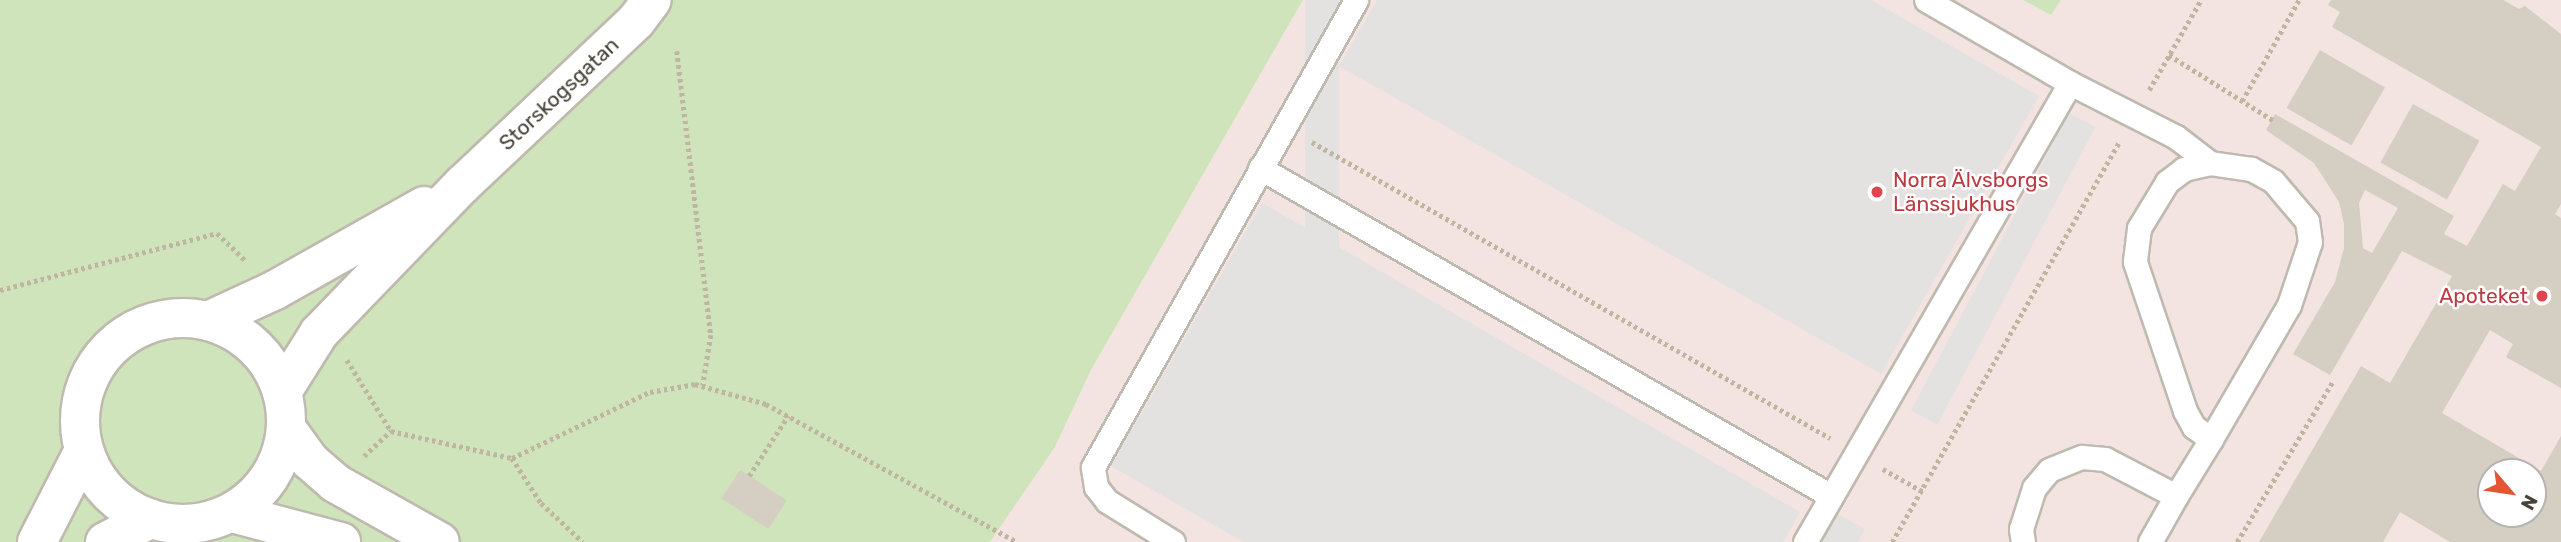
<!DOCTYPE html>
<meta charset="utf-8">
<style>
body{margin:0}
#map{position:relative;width:2561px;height:542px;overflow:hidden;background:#f4f2ec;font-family:Rubik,sans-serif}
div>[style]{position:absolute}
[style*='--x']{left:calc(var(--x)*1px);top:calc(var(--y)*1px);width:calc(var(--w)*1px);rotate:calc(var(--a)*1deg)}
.medical>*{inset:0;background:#f3e4e1}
.green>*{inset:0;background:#cfe4ba}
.parking>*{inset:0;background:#e4e2e0;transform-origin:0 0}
.building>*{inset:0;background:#d5cec3;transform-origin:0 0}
.path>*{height:4.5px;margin-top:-2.25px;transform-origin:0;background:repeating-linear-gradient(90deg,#bfb6a2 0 3.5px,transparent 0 7px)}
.roads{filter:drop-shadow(2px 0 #bfbaaf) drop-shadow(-2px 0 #bfbaaf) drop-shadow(0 2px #bfbaaf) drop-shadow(0 -2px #bfbaaf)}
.lane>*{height:23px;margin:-11.5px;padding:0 11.5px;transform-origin:11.5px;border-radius:11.5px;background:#fff}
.street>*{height:38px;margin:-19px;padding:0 19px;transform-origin:19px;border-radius:19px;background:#fff}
.street>.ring{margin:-19px;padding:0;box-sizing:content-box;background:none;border:38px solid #fff;border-radius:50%}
.dots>*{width:19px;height:19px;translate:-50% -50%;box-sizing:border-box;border:4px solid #fff;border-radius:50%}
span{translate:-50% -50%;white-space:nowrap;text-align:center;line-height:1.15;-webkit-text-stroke:5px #fff;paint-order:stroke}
.street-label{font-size:21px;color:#48433a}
.health-label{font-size:21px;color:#be3a42}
.left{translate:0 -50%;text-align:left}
.right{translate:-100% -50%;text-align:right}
.north{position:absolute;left:2477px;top:458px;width:70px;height:70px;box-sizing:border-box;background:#fff;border:2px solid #b6b4b0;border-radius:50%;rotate:119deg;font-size:19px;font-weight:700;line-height:28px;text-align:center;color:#48433a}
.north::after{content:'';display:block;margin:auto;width:24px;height:32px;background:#e45534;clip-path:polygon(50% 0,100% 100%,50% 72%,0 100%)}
</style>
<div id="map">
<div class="medical">
<i style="clip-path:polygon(evenodd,1303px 0,2023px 0,2051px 15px,2061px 0,2561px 0,2561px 542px,990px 542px,1055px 447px,1091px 370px,1303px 0,2491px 472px,2533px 472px,2533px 514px,2491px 514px,2491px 472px)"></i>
</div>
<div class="green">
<i style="clip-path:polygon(0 0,1303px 0,1091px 370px,1055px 447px,990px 542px,0 542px)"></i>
<i style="clip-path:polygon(2023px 0,2061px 0,2051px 15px)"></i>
</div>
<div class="parking">
<i style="left:1305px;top:0;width:34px;height:507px"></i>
<i style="clip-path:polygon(1377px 0,1871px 0,2039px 96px,1881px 374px,1339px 66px)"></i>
<i style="left:2069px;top:113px;width:30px;height:337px;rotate:28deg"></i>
<i style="clip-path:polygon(1262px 203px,1800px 512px,1783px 542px,1243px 542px,1111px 466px)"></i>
<i style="clip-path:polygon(1838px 514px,1865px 529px,1858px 542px,1822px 542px)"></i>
</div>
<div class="building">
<i style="clip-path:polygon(evenodd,2331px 0,2503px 0,2519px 9px,2525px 6px,2561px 34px,2561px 204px,2555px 214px,2561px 218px,2561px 388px,2506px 357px,2513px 344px,2490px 330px,2442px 413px,2541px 471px,2561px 436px,2561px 542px,2450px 542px,2400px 512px,2383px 542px,2259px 542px,2361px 366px,2390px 383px,2452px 276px,2402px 251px,2330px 375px,2293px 354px,2335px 282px,2344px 248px,2344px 224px,2339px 202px,2314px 163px,2266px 130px,2275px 114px,2454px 216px,2444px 234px,2467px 246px,2503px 184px,2515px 191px,2541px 147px,2332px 27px,2340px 12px,2328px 5px,2331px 0,2365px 190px,2398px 208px,2372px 253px,2363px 248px,2359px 203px,2365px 190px,2331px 0,2491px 472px,2533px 472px,2533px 514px,2491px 514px,2491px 472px)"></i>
<i style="left:2320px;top:50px;width:75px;height:67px;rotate:30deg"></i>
<i style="left:2413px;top:104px;width:76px;height:67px;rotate:29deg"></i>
<i style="left:740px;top:470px;width:56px;height:34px;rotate:33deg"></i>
</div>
<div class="path">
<i style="--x:677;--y:51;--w:286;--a:83.2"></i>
<i style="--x:711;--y:335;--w:51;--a:99.1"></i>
<i style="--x:2169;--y:55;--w:126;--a:32.1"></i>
<i style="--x:2149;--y:90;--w:104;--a:-60"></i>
<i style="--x:2242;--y:101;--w:116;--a:-60.6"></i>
<i style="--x:1312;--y:142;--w:597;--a:29.74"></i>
<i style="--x:0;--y:290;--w:224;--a:-14.7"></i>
<i style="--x:217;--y:233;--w:40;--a:44"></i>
<i style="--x:347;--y:360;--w:84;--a:58.2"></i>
<i style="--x:364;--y:456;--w:37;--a:-43"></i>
<i style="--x:391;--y:431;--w:124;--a:12.6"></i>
<i style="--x:512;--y:458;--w:153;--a:-25.6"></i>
<i style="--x:650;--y:392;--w:46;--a:-10.1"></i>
<i style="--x:695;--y:384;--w:74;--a:15.7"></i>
<i style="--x:766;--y:404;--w:286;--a:28.8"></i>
<i style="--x:512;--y:458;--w:54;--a:57.2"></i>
<i style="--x:541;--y:503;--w:57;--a:42.9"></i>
<i style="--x:1883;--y:469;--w:45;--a:29.4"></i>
<i style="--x:749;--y:476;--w:72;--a:-57"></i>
<i style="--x:1892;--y:542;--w:461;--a:-60.4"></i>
<i style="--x:2237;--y:542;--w:187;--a:-59.2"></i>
</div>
<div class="roads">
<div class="lane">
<i style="--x:2070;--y:83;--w:119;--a:27"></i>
<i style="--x:2176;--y:137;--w:43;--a:37.4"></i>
<i style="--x:1260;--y:168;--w:659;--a:29.87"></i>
<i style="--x:1173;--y:542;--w:78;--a:-148.2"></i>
<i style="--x:1107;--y:501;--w:18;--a:-128"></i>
<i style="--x:1096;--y:487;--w:20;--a:-99"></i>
<i style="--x:1093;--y:467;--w:536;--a:-60.61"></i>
<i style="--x:1805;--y:542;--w:530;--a:-60"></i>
<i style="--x:2070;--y:83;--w:166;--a:-150"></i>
<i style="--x:2023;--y:542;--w:13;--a:-99"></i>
<i style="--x:2021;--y:529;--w:43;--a:-72.4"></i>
<i style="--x:2034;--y:488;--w:23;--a:-50"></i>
<i style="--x:2049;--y:470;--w:35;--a:-22"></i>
<i style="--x:2082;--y:457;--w:23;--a:5"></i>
<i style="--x:2105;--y:459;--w:80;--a:27.5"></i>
<i style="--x:2150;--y:542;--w:53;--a:-60.5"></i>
<i style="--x:2176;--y:496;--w:67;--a:-58.4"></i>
<i style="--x:2211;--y:439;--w:155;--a:-59.8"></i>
<i style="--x:2289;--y:305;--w:66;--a:-71.6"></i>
<i style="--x:2310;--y:242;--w:21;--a:-98"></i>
<i style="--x:2307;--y:221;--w:52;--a:-130.4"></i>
<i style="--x:2273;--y:181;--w:25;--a:-151"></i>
<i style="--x:2251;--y:169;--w:41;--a:-171.7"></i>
<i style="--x:2210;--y:163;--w:27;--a:167"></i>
<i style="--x:2184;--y:169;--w:21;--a:143"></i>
<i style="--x:2167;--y:182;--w:54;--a:121.3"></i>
<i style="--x:2139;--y:228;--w:34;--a:97"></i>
<i style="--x:2135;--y:262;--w:157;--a:71.4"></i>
<i style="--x:2185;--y:411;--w:18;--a:61"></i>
<i style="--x:2194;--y:427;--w:21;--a:35"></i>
</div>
<div class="street">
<i class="ring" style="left:80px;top:318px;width:168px;height:168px"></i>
<i style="--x:208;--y:321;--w:74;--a:-24.8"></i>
<i style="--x:275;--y:290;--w:171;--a:-29.4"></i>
<i style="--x:282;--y:392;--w:70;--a:-57.9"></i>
<i style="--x:319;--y:333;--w:206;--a:-46"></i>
<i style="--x:462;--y:185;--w:239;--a:-43.3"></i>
<i style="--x:636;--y:21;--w:26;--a:-53"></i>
<i style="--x:286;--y:428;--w:41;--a:54"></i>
<i style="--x:310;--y:461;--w:33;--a:41"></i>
<i style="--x:335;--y:483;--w:120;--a:29.3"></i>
<i style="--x:232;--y:513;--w:113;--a:14.9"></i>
<i style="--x:37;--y:542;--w:103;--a:-62.9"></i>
<i style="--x:105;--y:542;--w:51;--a:-27.1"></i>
</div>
</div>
<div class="dots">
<i style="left:1877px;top:192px;background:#e0444e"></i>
<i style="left:2542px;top:296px;background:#e0444e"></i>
</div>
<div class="street-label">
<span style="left:559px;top:94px;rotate:-43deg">Storskogsgatan</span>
</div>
<div class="health-label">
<span class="left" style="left:1893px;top:192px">Norra Älvsborgs<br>Länssjukhus</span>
<span class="right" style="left:2528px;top:296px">Apoteket</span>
</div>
<div class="north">N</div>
</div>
